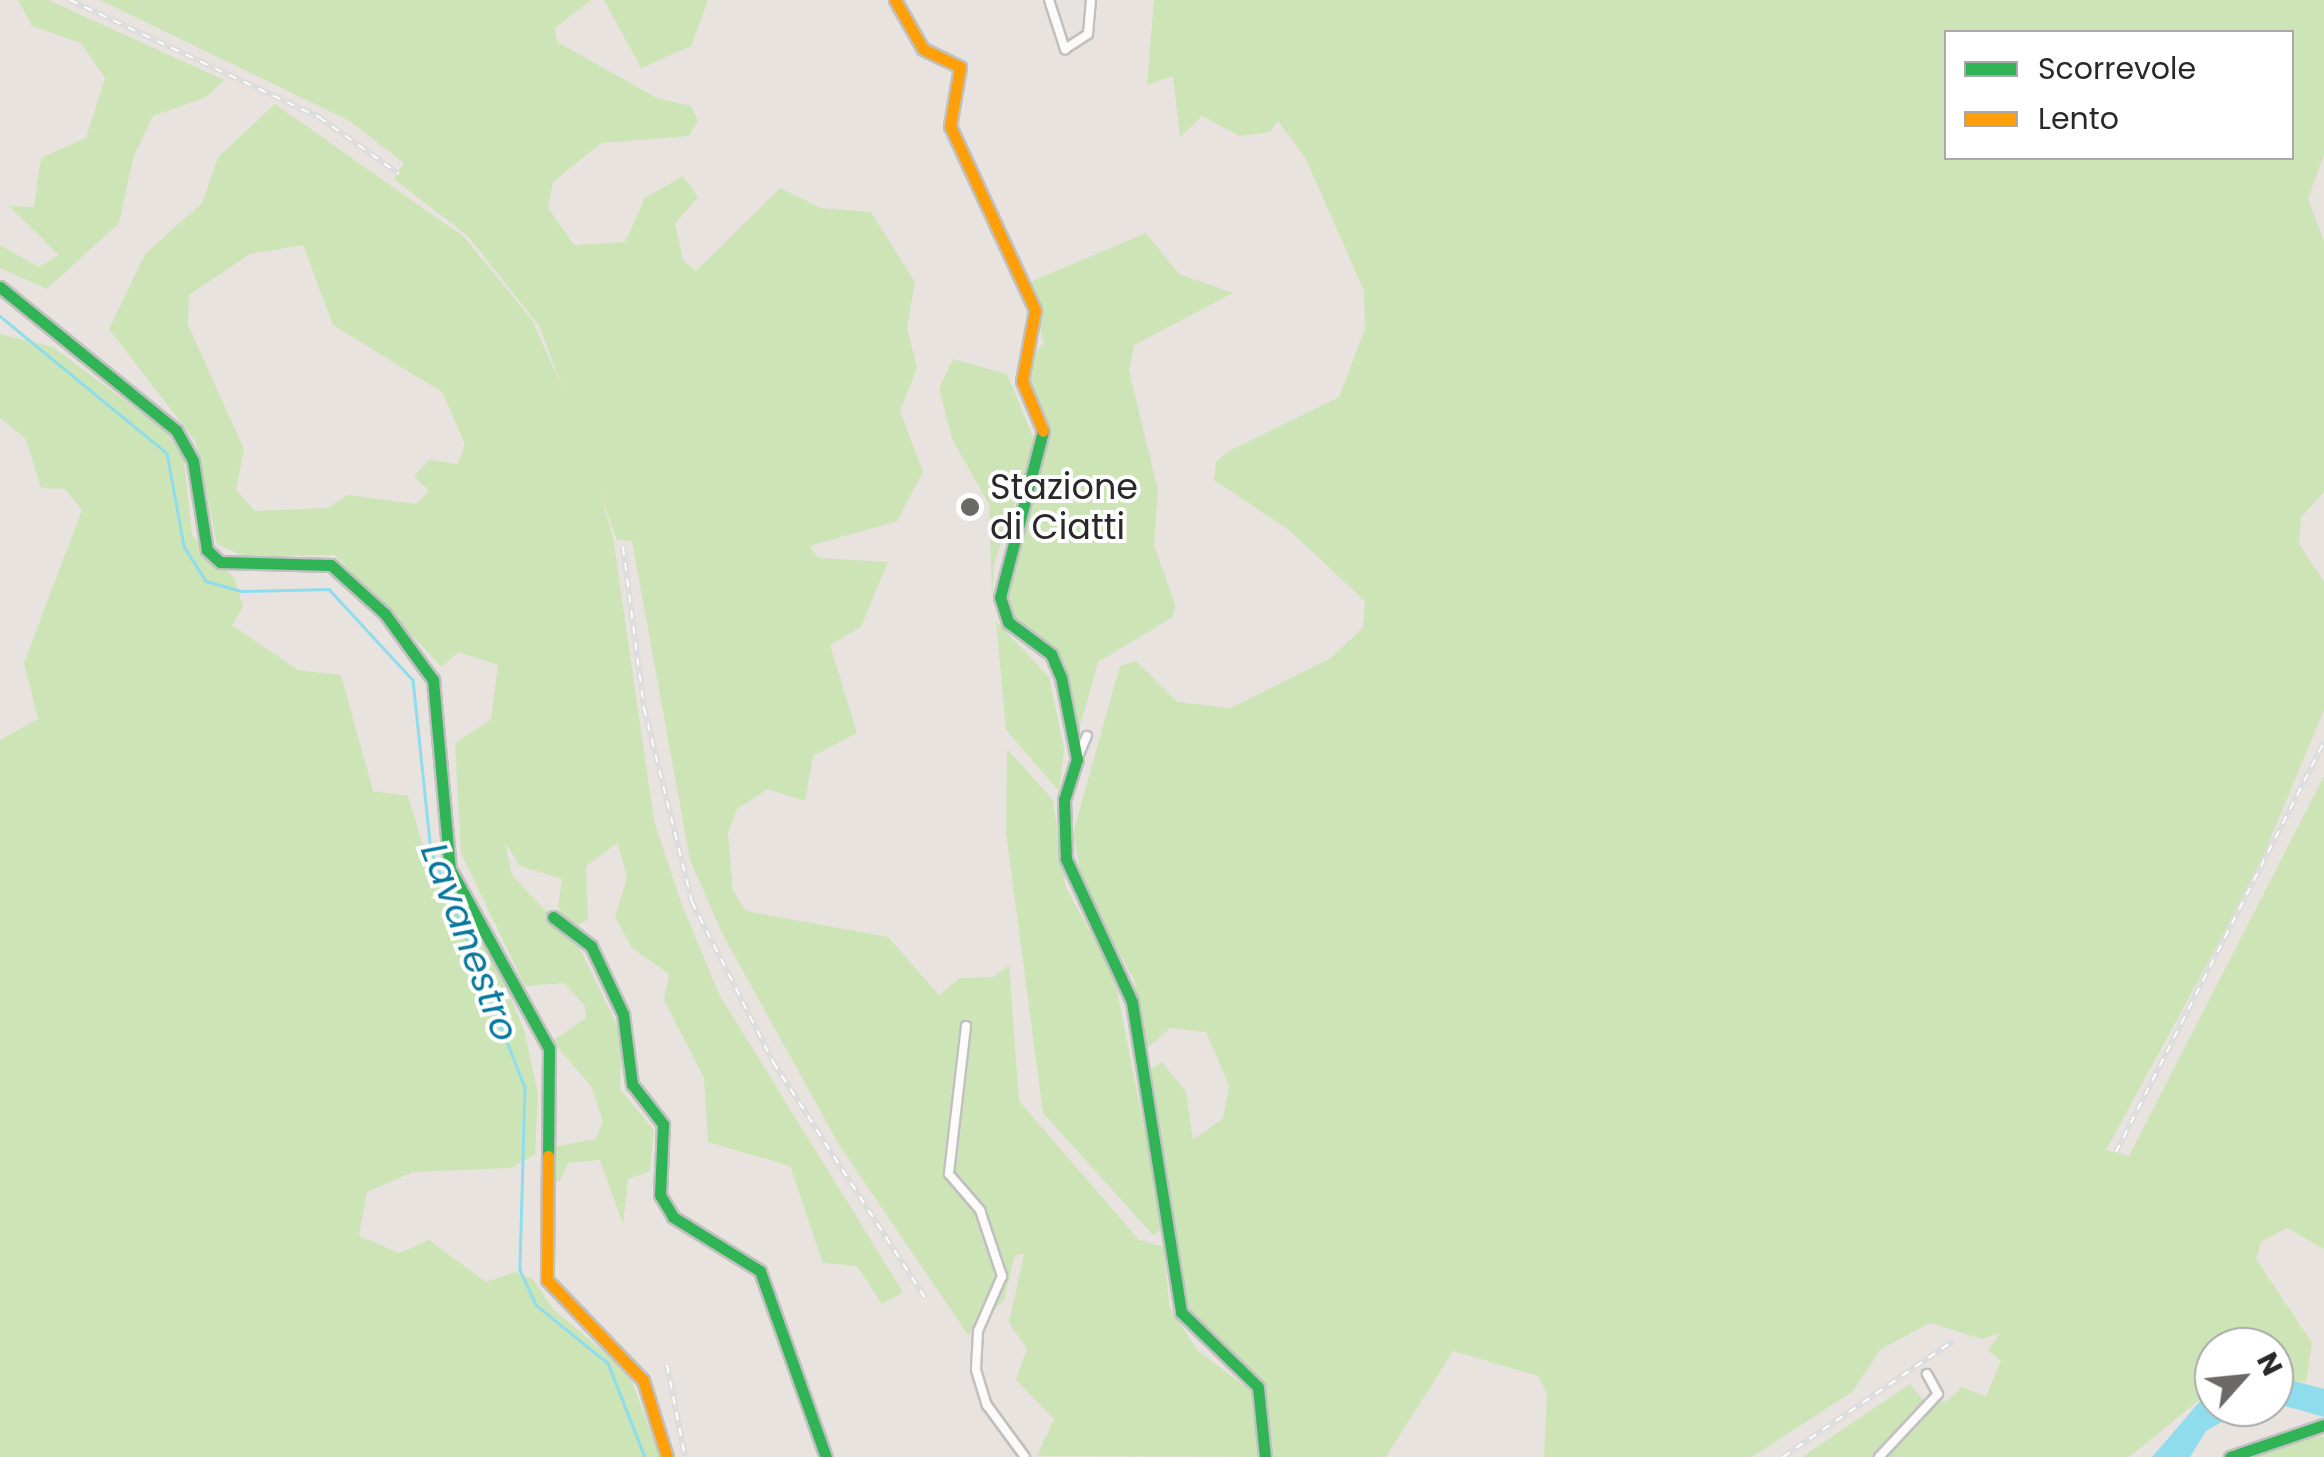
<!DOCTYPE html>
<style>
body{margin:0}
#map{position:relative;width:2324px;height:1457px;overflow:hidden;background:#e8e3de;font-family:Poppins,sans-serif}
div>[style]{position:absolute}
[style*='--x']{left:calc(var(--x)*1px);top:calc(var(--y)*1px);width:calc(var(--w)*1px);rotate:calc(var(--a)*1deg)}
.green>*{inset:0;background:#cde4b6}
.water>*{inset:0;background:#8fddec}
.stream>*{height:2.5px;margin:-1.25px;padding:0 1.25px;transform-origin:1.25px;border-radius:1.25px;background:#8fddec}
.roads{filter:drop-shadow(2px 0 #c1c0c0) drop-shadow(-2px 0 #c1c0c0) drop-shadow(0 2px #c1c0c0) drop-shadow(0 -2px #c1c0c0)}
.street>*{height:8px;margin:-4px;padding:0 4px;transform-origin:4px;border-radius:4px;background:#fcfbfa}
.fast>*{height:11px;margin:-5.5px;padding:0 5.5px;transform-origin:5.5px;border-radius:5.5px;background:#30b455}
.slow>*{height:11px;margin:-5.5px;padding:0 5.5px;transform-origin:5.5px;border-radius:5.5px;background:#ff9f0a}
.rail>*{height:6px;margin-top:-3px;transform-origin:0;background:repeating-linear-gradient(90deg,#fff 0 8px,#ddddde 0 16px);box-sizing:border-box;border-block:2px solid #ddddde}
.dots>*{width:28px;height:28px;translate:-50% -50%;box-sizing:border-box;border:5px solid #fff;border-radius:50%}
span{translate:-50% -50%;white-space:nowrap;text-align:center;line-height:1.15;-webkit-text-stroke:8px #fff;paint-order:stroke}
.poi-label{font-size:35px;color:#292929}
.left{translate:0 -50%;text-align:left}
.water-label{font-size:38px;color:#09789e;font-style:italic}
.legend{position:absolute;left:1944px;top:30px;width:350px;height:130px;box-sizing:border-box;background:#fff;border:2px solid #a9a9a9;margin:0;padding:12px 18px;list-style:none;font-size:30px;color:#292929}
.legend li{display:flex;align-items:center;gap:20px;height:50px}
.legend b{width:50px;border:2px solid #a9a9a9}
.north{position:absolute;left:2194px;top:1327px;width:100px;height:100px;box-sizing:border-box;background:#fff;border:2px solid #a9a9a9;border-radius:50%;rotate:63deg;font-size:28px;font-weight:700;line-height:40px;text-align:center;color:#292929}
.north::after{content:'';display:block;margin:auto;width:35px;height:45px;background:#6c6a68;clip-path:polygon(50% 0,100% 100%,50% 72%,0 100%)}
</style>
<div id="map">
<div class="green">
<i style="clip-path:polygon(18px 0,48px 0,224px 80px,206px 97px,153px 116px,133px 158px,119px 223px,47px 289px,0 268px,0 245px,39px 267px,59px 255px,9px 206px,34px 207px,41px 158px,86px 138px,105px 78px,81px 43px,32px 26px)"></i>
<i style="clip-path:polygon(100px 0,591px 0,555px 28px,557px 42px,657px 98px,691px 106px,698px 121px,689px 136px,601px 143px,553px 182px,548px 208px,574px 245px,625px 242px,645px 198px,683px 176px,698px 197px,675px 224px,683px 260px,696px 271px,780px 188px,821px 208px,871px 212px,915px 282px,907px 327px,917px 368px,900px 411px,923px 472px,897px 521px,810px 546px,818px 558px,888px 562px,861px 627px,830px 645px,857px 733px,813px 756px,805px 801px,768px 789px,737px 809px,728px 833px,733px 891px,746px 911px,888px 937px,939px 995px,960px 978px,994px 977px,1009px 965px,1019px 1101px,1139px 1240px,1164px 1247px,1169px 1305px,1197px 1350px,1251px 1391px,1258px 1457px,1037px 1456px,1054px 1419px,1016px 1380px,1027px 1349px,1009px 1323px,1024px 1254px,1015px 1255px,1004px 1300px,968px 1335px,838px 1143px,722px 933px,690px 860px,632px 541px,617px 540px,540px 327px,468px 236px,394px 179px,404px 163px,348px 120px)"></i>
<i style="clip-path:polygon(604px 0,708px 0,691px 46px,641px 68px)"></i>
<i style="clip-path:polygon(evenodd,1154px 0,2324px 0,2324px 155px,2308px 199px,2324px 241px,2324px 492px,2301px 517px,2299px 544px,2324px 582px,2324px 710px,2253px 880px,2106px 1150px,2129px 1156px,2324px 776px,2324px 1249px,2287px 1228px,2261px 1242px,2256px 1259px,2312px 1343px,2306px 1382px,2274px 1379px,2274px 1347px,2214px 1347px,2214px 1388px,2129px 1457px,1802px 1457px,1910px 1384px,1925px 1402px,1947px 1401px,1961px 1387px,1986px 1396px,2001px 1361px,1988px 1350px,2000px 1333px,1982px 1339px,1930px 1323px,1881px 1349px,1852px 1392px,1752px 1457px,1544px 1457px,1547px 1394px,1538px 1376px,1453px 1351px,1386px 1457px,1269px 1457px,1266px 1390px,1194px 1319px,1182px 1292px,1148px 1071px,1162px 1062px,1186px 1092px,1193px 1140px,1223px 1118px,1229px 1085px,1206px 1032px,1170px 1028px,1145px 1050px,1134px 980px,1083px 885px,1073px 833px,1120px 666px,1136px 661px,1178px 702px,1231px 708px,1329px 659px,1363px 628px,1365px 601px,1290px 531px,1214px 480px,1216px 462px,1229px 451px,1339px 397px,1365px 329px,1364px 291px,1306px 159px,1278px 121px,1270px 132px,1240px 136px,1202px 116px,1180px 137px,1173px 76px,1147px 85px,1154px 0,1946px 32px,2292px 32px,2292px 158px,1946px 158px,1946px 32px)"></i>
<i style="clip-path:polygon(evenodd,275px 104px,464px 237px,532px 320px,583px 435px,613px 537px,654px 820px,680px 900px,719px 994px,903px 1292px,882px 1304px,857px 1266px,823px 1263px,790px 1166px,708px 1142px,704px 1078px,664px 1000px,669px 974px,632px 948px,615px 917px,627px 878px,618px 843px,586px 866px,588px 919px,572px 928px,558px 908px,562px 879px,520px 866px,505px 842px,512px 875px,578px 945px,622px 1035px,620px 1089px,654px 1130px,650px 1171px,628px 1179px,623px 1224px,600px 1160px,568px 1163px,560px 1181px,549px 1183px,553px 1147px,596px 1139px,603px 1121px,591px 1086px,552px 1041px,586px 1018px,585px 1006px,564px 983px,525px 986px,461px 853px,455px 743px,491px 720px,498px 665px,458px 652px,442px 667px,335px 555px,245px 557px,217px 544px,196px 442px,109px 329px,145px 254px,202px 203px,218px 157px,275px 104px,303px 245px,333px 325px,442px 392px,465px 444px,458px 464px,429px 460px,414px 476px,429px 491px,416px 504px,347px 495px,328px 508px,255px 511px,236px 490px,244px 449px,188px 325px,189px 295px,250px 254px,303px 245px)"></i>
<i style="clip-path:polygon(1146px 233px,1179px 274px,1233px 293px,1134px 345px,1129px 371px,1158px 490px,1154px 545px,1175px 604px,1173px 617px,1098px 662px,1078px 733px,1063px 667px,1016px 624px,1006px 600px,1049px 437px,1028px 383px,1031px 357px,1044px 343px,1028px 283px)"></i>
<i style="clip-path:polygon(0 334px,53px 347px,166px 431px,184px 460px,192px 535px,235px 579px,243px 607px,232px 625px,298px 670px,341px 675px,373px 791px,408px 796px,431px 872px,500px 971px,524px 1030px,538px 1093px,535px 1154px,511px 1168px,413px 1172px,367px 1192px,359px 1236px,399px 1253px,429px 1240px,486px 1282px,515px 1272px,533px 1279px,553px 1309px,629px 1373px,660px 1457px,0 1457px,0 740px,38px 719px,24px 663px,82px 510px,65px 489px,41px 488px,26px 439px,0 418px)"></i>
<i style="clip-path:polygon(953px 359px,1007px 374px,1036px 444px,994px 563px,992px 599px,989px 504px,952px 439px,939px 388px)"></i>
<i style="clip-path:polygon(996px 621px,1049px 677px,1064px 749px,1059px 791px,1006px 730px)"></i>
<i style="clip-path:polygon(1007px 749px,1053px 800px,1066px 888px,1114px 975px,1164px 1229px,1153px 1235px,1043px 1113px,1006px 832px)"></i>
<i style="clip-path:polygon(2324px 1436px,2324px 1457px,2257px 1457px,2300px 1440px)"></i>
</div>
<div class="water">
<i style="clip-path:polygon(2274px 1376px,2324px 1389px,2324px 1417px,2274px 1403px)"></i>
<i style="clip-path:polygon(2214px 1385px,2214px 1407px,2248px 1407px,2206px 1431px,2190px 1457px,2152px 1457px)"></i>
</div>
<div class="stream">
<i style="--x:0;--y:316;--w:216;--a:39.4"></i>
<i style="--x:167;--y:453;--w:95;--a:79.6"></i>
<i style="--x:184;--y:546;--w:41;--a:57.8"></i>
<i style="--x:206;--y:581;--w:35;--a:16"></i>
<i style="--x:240;--y:591;--w:89;--a:-1.3"></i>
<i style="--x:329;--y:589;--w:124;--a:47.3"></i>
<i style="--x:413;--y:680;--w:171;--a:84"></i>
<i style="--x:431;--y:850;--w:255;--a:68.4"></i>
<i style="--x:525;--y:1087;--w:183;--a:91.6"></i>
<i style="--x:520;--y:1270;--w:38;--a:65"></i>
<i style="--x:536;--y:1305;--w:92;--a:38.9"></i>
<i style="--x:608;--y:1363;--w:101;--a:68.5"></i>
</div>
<div class="roads">
<div class="street">
<i style="--x:1049;--y:0;--w:52;--a:71.9"></i>
<i style="--x:1065;--y:49;--w:27;--a:-33"></i>
<i style="--x:1088;--y:34;--w:34;--a:-85"></i>
<i style="--x:1077;--y:759;--w:25;--a:-67"></i>
<i style="--x:966;--y:1026;--w:149;--a:96.6"></i>
<i style="--x:949;--y:1174;--w:48;--a:49.3"></i>
<i style="--x:980;--y:1210;--w:70;--a:71.6"></i>
<i style="--x:1002;--y:1276;--w:60;--a:113.6"></i>
<i style="--x:978;--y:1331;--w:39;--a:93"></i>
<i style="--x:976;--y:1370;--w:37;--a:73"></i>
<i style="--x:987;--y:1405;--w:64;--a:53.8"></i>
<i style="--x:1879;--y:1457;--w:86;--a:-46.9"></i>
<i style="--x:1938;--y:1394;--w:23;--a:-119"></i>
</div>
<div class="fast">
<i style="--x:0;--y:287;--w:227;--a:39.1"></i>
<i style="--x:176;--y:430;--w:35;--a:61"></i>
<i style="--x:193;--y:461;--w:90;--a:81.1"></i>
<i style="--x:207;--y:550;--w:18;--a:43"></i>
<i style="--x:220;--y:562;--w:111;--a:1.5"></i>
<i style="--x:331;--y:565;--w:73;--a:42.2"></i>
<i style="--x:385;--y:614;--w:82;--a:54"></i>
<i style="--x:433;--y:680;--w:190;--a:84.9"></i>
<i style="--x:450;--y:869;--w:205;--a:61.1"></i>
<i style="--x:549;--y:1048;--w:108;--a:90.5"></i>
<i style="--x:1043;--y:431;--w:171;--a:104.5"></i>
<i style="--x:1000;--y:597;--w:26;--a:72"></i>
<i style="--x:1008;--y:622;--w:54;--a:36.7"></i>
<i style="--x:1051;--y:654;--w:25;--a:67"></i>
<i style="--x:1061;--y:677;--w:84;--a:79"></i>
<i style="--x:1077;--y:759;--w:43;--a:107.6"></i>
<i style="--x:1064;--y:800;--w:59;--a:88.1"></i>
<i style="--x:1066;--y:859;--w:157;--a:65.2"></i>
<i style="--x:1132;--y:1002;--w:314;--a:81"></i>
<i style="--x:1181;--y:1312;--w:107;--a:44.2"></i>
<i style="--x:1258;--y:1387;--w:70;--a:84.3"></i>
<i style="--x:553;--y:917;--w:48;--a:37.3"></i>
<i style="--x:591;--y:946;--w:75;--a:64.8"></i>
<i style="--x:623;--y:1014;--w:71;--a:82.7"></i>
<i style="--x:632;--y:1084;--w:51;--a:52.2"></i>
<i style="--x:663;--y:1124;--w:71;--a:92.4"></i>
<i style="--x:660;--y:1195;--w:26;--a:59"></i>
<i style="--x:673;--y:1217;--w:102;--a:31.8"></i>
<i style="--x:760;--y:1271;--w:197;--a:70.5"></i>
<i style="--x:2230;--y:1457;--w:99;--a:-18.8"></i>
</div>
<div class="slow">
<i style="--x:895;--y:0;--w:56;--a:60.3"></i>
<i style="--x:923;--y:49;--w:41;--a:25.9"></i>
<i style="--x:960;--y:67;--w:60;--a:99.6"></i>
<i style="--x:950;--y:126;--w:203;--a:65.2"></i>
<i style="--x:1035;--y:310;--w:72;--a:100.4"></i>
<i style="--x:1022;--y:381;--w:54;--a:67.2"></i>
<i style="--x:548;--y:1156;--w:124;--a:90.5"></i>
<i style="--x:547;--y:1280;--w:139;--a:46.2"></i>
<i style="--x:643;--y:1380;--w:81;--a:72.7"></i>
</div>
</div>
<div class="rail">
<i style="--x:70;--y:0;--w:275;--a:25.2"></i>
<i style="--x:319;--y:117;--w:98;--a:35.5"></i>
<i style="--x:623;--y:547;--w:162;--a:82.6"></i>
<i style="--x:644;--y:708;--w:200;--a:76.1"></i>
<i style="--x:692;--y:902;--w:179;--a:63.1"></i>
<i style="--x:773;--y:1062;--w:281;--a:57.2"></i>
<i style="--x:2116;--y:1152;--w:460;--a:-63.1"></i>
<i style="--x:667;--y:1365;--w:94;--a:78.9"></i>
<i style="--x:1783;--y:1457;--w:206;--a:-34.3"></i>
</div>
<div class="dots">
<i style="left:970px;top:507px;background:#6c6a68"></i>
</div>
<div class="poi-label">
<span class="left" style="left:990px;top:507px">Stazione<br>di Ciatti</span>
</div>
<div class="water-label">
<span style="left:470px;top:942px;rotate:69deg">Lavanestro</span>
</div>
<ul class="legend">
<li><b style="height:12px;background:#30b455"></b>Scorrevole</li>
<li><b style="height:12px;background:#ff9f0a"></b>Lento</li>
</ul>
<div class="north">N</div>
</div>
